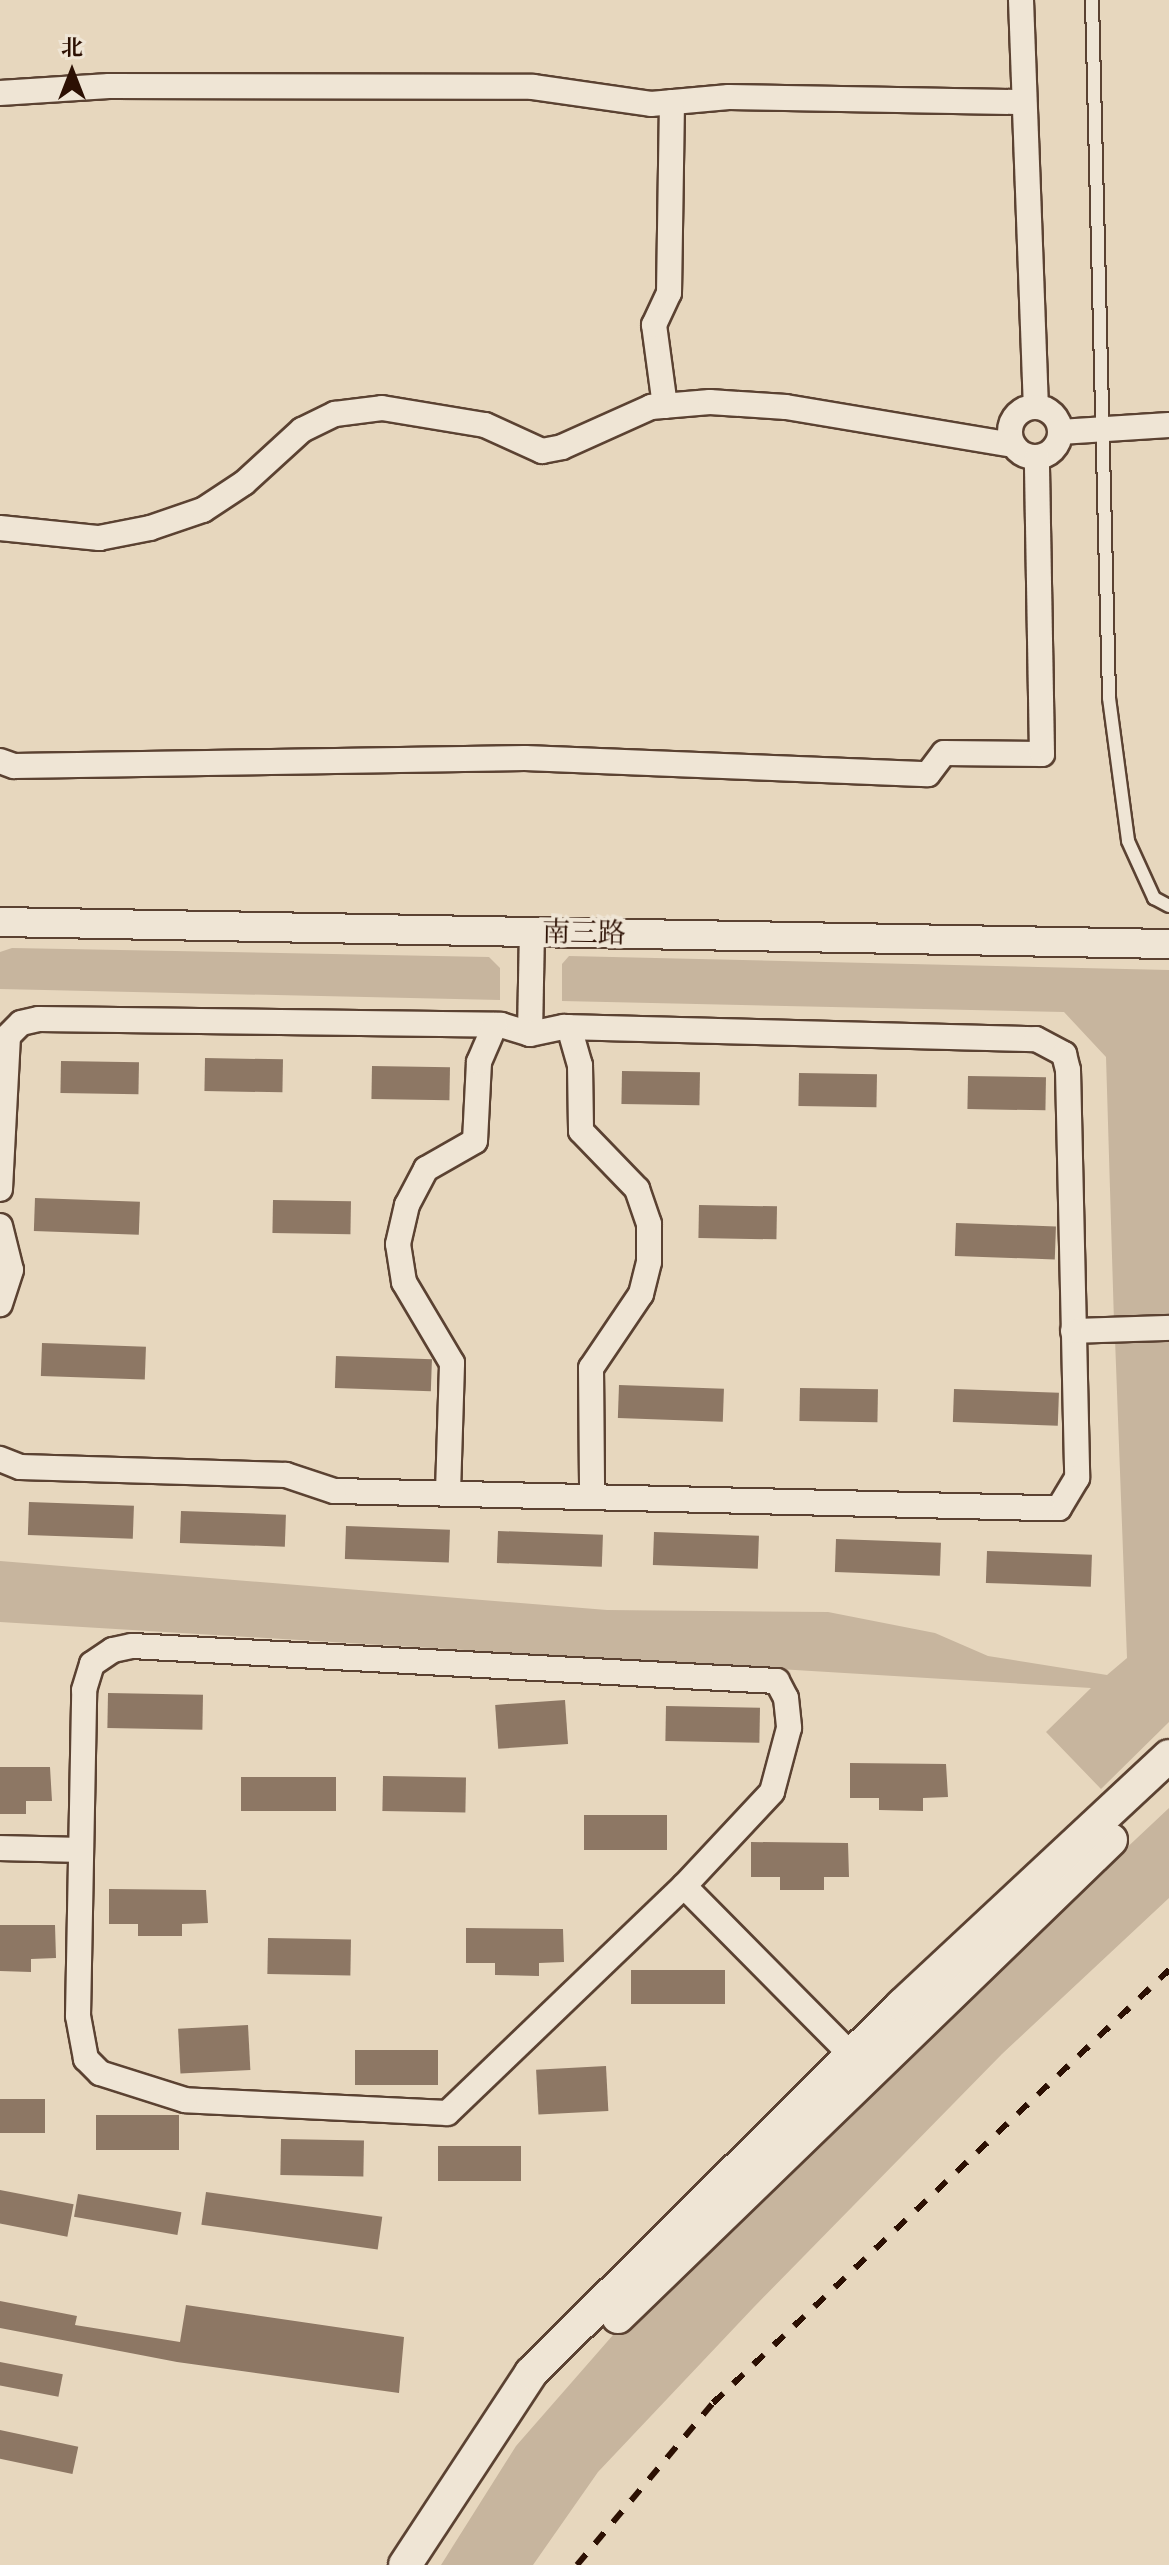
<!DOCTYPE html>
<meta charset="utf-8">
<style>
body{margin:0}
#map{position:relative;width:1169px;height:2565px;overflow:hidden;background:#e7d7be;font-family:Cardo,"Noto Serif SC",serif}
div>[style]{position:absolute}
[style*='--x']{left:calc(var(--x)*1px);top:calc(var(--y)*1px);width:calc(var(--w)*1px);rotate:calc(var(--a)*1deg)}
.green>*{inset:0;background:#c7b59e}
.building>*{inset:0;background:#8d7764;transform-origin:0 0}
.roads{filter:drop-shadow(2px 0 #5b4232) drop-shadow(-2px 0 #5b4232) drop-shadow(0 2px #5b4232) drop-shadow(0 -2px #5b4232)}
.service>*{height:12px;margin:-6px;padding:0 6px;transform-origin:6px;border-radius:6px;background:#efe5d5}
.minor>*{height:24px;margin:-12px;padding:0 12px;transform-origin:12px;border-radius:12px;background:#efe5d5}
.minor>.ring{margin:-12px;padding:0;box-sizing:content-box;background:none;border:24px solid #efe5d5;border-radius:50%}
.tertiary>*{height:28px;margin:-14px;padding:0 14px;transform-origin:14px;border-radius:14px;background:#efe5d5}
.secondary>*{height:32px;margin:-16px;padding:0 16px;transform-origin:16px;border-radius:16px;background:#efe5d5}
.rail>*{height:6px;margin-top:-3px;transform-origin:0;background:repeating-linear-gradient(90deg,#2c1003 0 14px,transparent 0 28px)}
span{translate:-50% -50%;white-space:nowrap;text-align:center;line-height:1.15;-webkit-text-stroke:8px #efe5d5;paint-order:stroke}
.street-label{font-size:28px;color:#2c1003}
.north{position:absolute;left:32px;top:32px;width:80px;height:80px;-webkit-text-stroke:6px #efe5d5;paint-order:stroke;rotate:0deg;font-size:22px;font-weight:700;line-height:32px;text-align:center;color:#2c1003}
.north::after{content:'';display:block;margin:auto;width:28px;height:36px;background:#2c1003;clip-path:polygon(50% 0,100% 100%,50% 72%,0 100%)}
</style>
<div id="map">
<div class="green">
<i style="clip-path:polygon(12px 948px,489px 957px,500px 968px,500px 1000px,0 989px,0 952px)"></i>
<i style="clip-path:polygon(569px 956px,1169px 970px,1169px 1321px,1114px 1322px,1106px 1057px,1064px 1012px,562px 1001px,562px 964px)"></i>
<i style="clip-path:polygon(1169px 1338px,1169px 1722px,1101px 1789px,1046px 1732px,1091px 1688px,0 1622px,0 1561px,607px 1610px,828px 1612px,935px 1633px,988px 1656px,1107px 1675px,1127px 1658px,1115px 1339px)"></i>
<i style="clip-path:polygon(1169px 1808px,1169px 1898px,1002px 2054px,754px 2307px,598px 2472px,533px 2565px,441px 2565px,516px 2446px,634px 2311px)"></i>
</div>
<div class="building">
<i style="left:205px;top:1058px;width:78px;height:33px;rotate:1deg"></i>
<i style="left:61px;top:1061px;width:78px;height:32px;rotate:1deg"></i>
<i style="left:372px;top:1066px;width:78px;height:33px;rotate:1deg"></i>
<i style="left:622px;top:1071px;width:78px;height:33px;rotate:1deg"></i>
<i style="left:799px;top:1073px;width:78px;height:33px;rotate:1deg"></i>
<i style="left:968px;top:1076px;width:78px;height:33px;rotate:1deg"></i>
<i style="left:35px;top:1198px;width:105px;height:33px;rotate:2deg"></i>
<i style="left:273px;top:1200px;width:78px;height:33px;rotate:1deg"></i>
<i style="left:699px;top:1205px;width:78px;height:33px;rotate:1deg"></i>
<i style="left:956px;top:1223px;width:100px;height:33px;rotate:2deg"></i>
<i style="left:42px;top:1343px;width:104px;height:33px;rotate:2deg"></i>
<i style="left:336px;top:1356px;width:96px;height:32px;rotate:2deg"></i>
<i style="left:619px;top:1385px;width:105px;height:33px;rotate:2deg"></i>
<i style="left:800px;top:1388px;width:78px;height:33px;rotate:1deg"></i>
<i style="left:954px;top:1389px;width:105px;height:33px;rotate:2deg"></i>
<i style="left:29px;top:1502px;width:105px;height:33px;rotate:2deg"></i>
<i style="left:181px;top:1511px;width:105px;height:32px;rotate:2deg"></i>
<i style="left:346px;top:1526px;width:104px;height:33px;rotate:2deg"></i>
<i style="left:498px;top:1531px;width:105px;height:32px;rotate:2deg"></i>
<i style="left:654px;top:1532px;width:105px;height:33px;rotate:2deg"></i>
<i style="left:836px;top:1539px;width:105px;height:33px;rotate:2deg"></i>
<i style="left:987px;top:1551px;width:105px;height:32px;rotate:2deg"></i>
<i style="left:108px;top:1693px;width:95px;height:35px;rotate:1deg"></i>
<i style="left:565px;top:1700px;width:44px;height:70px;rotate:86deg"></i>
<i style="left:666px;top:1706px;width:94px;height:35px;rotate:1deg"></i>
<i style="clip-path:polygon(850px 1763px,946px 1764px,948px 1797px,923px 1798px,923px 1811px,879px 1810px,879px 1798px,850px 1798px)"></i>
<i style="clip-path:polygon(0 1767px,50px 1767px,52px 1801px,26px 1801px,26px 1814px,0 1814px)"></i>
<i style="left:383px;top:1776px;width:83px;height:35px;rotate:1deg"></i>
<i style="left:241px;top:1777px;width:95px;height:34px"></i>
<i style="left:584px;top:1815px;width:83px;height:35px"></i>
<i style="clip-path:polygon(751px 1842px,848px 1843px,849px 1877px,824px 1877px,824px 1890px,780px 1890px,780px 1877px,751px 1877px)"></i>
<i style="clip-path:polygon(109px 1889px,206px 1890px,208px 1923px,182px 1924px,182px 1936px,138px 1936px,138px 1924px,109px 1924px)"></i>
<i style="clip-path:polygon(0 1925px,55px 1925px,56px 1958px,31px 1959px,31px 1972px,0 1971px)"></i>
<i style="clip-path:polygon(466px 1928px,563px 1929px,564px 1962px,539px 1963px,539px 1976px,495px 1975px,495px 1963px,466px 1963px)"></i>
<i style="left:268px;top:1938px;width:83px;height:36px;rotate:1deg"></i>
<i style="left:631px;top:1970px;width:94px;height:34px"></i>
<i style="left:248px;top:2025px;width:45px;height:70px;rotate:87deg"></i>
<i style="left:355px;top:2050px;width:83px;height:35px"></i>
<i style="left:606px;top:2066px;width:45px;height:70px;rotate:87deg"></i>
<i style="left:0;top:2099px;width:45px;height:34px"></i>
<i style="left:96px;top:2115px;width:83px;height:35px"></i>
<i style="left:281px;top:2139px;width:83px;height:36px;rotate:1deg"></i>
<i style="left:438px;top:2146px;width:83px;height:35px"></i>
<i style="left:0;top:2190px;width:75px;height:33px;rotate:11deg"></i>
<i style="left:206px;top:2192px;width:178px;height:33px;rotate:8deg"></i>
<i style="left:78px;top:2194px;width:105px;height:23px;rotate:10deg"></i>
<i style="clip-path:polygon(0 2301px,77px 2316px,75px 2325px,180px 2342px,186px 2305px,404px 2337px,399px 2393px,177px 2362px,0 2328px)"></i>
<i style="left:0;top:2362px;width:64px;height:23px;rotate:11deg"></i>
<i style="left:0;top:2430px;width:80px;height:28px;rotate:12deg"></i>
</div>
<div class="roads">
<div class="service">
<i style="--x:1092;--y:0;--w:698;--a:88.6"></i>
<i style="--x:1109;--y:698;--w:144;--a:82.4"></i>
<i style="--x:1128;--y:841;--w:63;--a:65.5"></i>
<i style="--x:1154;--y:898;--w:17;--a:28"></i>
</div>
<div class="minor">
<i style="--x:1021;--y:0;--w:406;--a:87.9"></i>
<i style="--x:0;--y:93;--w:109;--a:-3.7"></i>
<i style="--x:109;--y:86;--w:424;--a:0.1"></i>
<i style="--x:533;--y:87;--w:119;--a:8.2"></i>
<i style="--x:651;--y:104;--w:78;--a:-5.1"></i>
<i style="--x:729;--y:97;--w:294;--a:1"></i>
<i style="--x:665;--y:406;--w:82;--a:-97.7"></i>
<i style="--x:654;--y:325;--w:35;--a:-65"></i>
<i style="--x:669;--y:293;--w:191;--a:-89.1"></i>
<i class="ring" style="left:1010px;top:407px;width:26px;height:26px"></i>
<i style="--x:1060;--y:432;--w:109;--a:-3.7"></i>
<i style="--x:0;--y:528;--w:100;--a:5.8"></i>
<i style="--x:99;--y:538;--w:52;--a:-11.1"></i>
<i style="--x:150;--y:528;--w:56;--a:-18.8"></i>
<i style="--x:203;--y:510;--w:49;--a:-33.4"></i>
<i style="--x:244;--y:483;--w:79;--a:-42.4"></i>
<i style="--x:302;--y:430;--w:37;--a:-26"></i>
<i style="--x:335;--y:414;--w:47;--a:-7.3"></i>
<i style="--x:382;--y:408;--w:104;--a:9.4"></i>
<i style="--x:485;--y:425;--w:63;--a:24.5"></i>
<i style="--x:542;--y:451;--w:20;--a:-11"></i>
<i style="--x:562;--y:447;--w:98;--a:-24.2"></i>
<i style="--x:651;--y:407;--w:59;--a:-4.8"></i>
<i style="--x:710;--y:402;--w:76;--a:3.8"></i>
<i style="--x:786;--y:407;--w:230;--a:9.5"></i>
<i style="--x:0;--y:761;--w:15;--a:20"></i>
<i style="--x:14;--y:766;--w:511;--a:-0.9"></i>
<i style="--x:525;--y:758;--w:403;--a:2.3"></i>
<i style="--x:928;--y:774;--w:26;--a:-53"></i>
<i style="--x:944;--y:753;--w:98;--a:0.6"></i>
<i style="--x:1042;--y:754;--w:296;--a:-91"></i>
<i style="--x:569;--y:1027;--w:40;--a:74"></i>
<i style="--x:580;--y:1065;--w:66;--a:89.1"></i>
<i style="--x:581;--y:1131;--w:81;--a:46"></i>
<i style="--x:637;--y:1189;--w:37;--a:71"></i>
<i style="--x:649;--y:1224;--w:38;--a:90"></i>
<i style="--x:649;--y:1262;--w:33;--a:104"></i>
<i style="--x:641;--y:1294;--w:89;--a:124"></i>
<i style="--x:591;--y:1368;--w:125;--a:89.5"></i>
<i style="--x:530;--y:1034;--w:102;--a:-88.9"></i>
<i style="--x:0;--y:1189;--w:153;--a:-87"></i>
<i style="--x:8;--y:1036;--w:18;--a:-45"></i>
<i style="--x:21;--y:1023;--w:18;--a:-13"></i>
<i style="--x:39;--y:1019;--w:462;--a:0.7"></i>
<i style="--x:501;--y:1025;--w:30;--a:17"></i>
<i style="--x:530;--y:1034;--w:35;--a:-12"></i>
<i style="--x:564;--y:1027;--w:472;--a:1.5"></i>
<i style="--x:1036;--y:1039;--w:32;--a:28"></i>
<i style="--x:1064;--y:1054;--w:16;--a:76"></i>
<i style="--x:1068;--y:1070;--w:408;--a:88.7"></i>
<i style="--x:1077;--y:1478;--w:35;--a:121"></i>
<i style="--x:1059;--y:1508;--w:17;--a:180"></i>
<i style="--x:1042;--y:1508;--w:708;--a:-178.62"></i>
<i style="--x:334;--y:1491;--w:51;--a:-161.6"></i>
<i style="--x:286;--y:1475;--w:266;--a:-178.3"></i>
<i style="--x:20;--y:1467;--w:22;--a:-158"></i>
<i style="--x:0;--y:1226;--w:45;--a:76"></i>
<i style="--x:11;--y:1270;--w:36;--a:108"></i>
<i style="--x:1073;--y:1331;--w:96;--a:-1.8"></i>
<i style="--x:448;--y:1492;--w:129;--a:-88.2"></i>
<i style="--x:452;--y:1363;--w:94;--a:-120.7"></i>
<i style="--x:404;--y:1282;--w:38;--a:-99"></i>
<i style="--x:398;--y:1244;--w:40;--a:-77"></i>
<i style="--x:407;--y:1205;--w:41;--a:-62.2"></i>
<i style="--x:426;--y:1169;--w:56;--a:-29.7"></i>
<i style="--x:475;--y:1141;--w:79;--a:-87.1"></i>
<i style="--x:479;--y:1062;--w:40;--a:-66.6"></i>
<i style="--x:0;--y:1848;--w:81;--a:1.4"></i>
<i style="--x:684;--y:1886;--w:328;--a:136.2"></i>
<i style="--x:447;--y:2113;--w:262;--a:-177.2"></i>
<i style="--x:185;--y:2100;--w:89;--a:-162.4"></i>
<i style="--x:100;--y:2073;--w:20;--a:-135"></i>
<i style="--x:86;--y:2059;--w:44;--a:-100.5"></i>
<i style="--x:78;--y:2016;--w:326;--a:-88.9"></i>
<i style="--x:84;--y:1690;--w:27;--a:-73"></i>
<i style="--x:92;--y:1664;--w:25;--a:-34"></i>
<i style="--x:113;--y:1650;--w:19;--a:-12"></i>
<i style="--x:132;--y:1646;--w:646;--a:3.11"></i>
<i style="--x:777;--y:1681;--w:19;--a:62"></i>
<i style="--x:786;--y:1698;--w:30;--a:84"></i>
<i style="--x:789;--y:1728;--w:66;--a:104.9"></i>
<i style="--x:772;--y:1792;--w:129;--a:133.1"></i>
<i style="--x:684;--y:1886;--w:238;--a:45.3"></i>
</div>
<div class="tertiary">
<i style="--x:0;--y:922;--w:1169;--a:1.08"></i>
</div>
<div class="secondary">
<i style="--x:618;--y:2317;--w:686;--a:-44.06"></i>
<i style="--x:405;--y:2565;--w:230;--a:-56.7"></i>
<i style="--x:531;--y:2373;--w:523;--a:-44.77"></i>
<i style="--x:902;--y:2005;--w:365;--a:-43"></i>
</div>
</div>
<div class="rail">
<i style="--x:577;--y:2565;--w:212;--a:-50"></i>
<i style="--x:713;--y:2403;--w:629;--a:-43.52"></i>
</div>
<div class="street-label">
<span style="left:584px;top:933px;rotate:1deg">南三路</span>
</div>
<div class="north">北</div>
</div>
